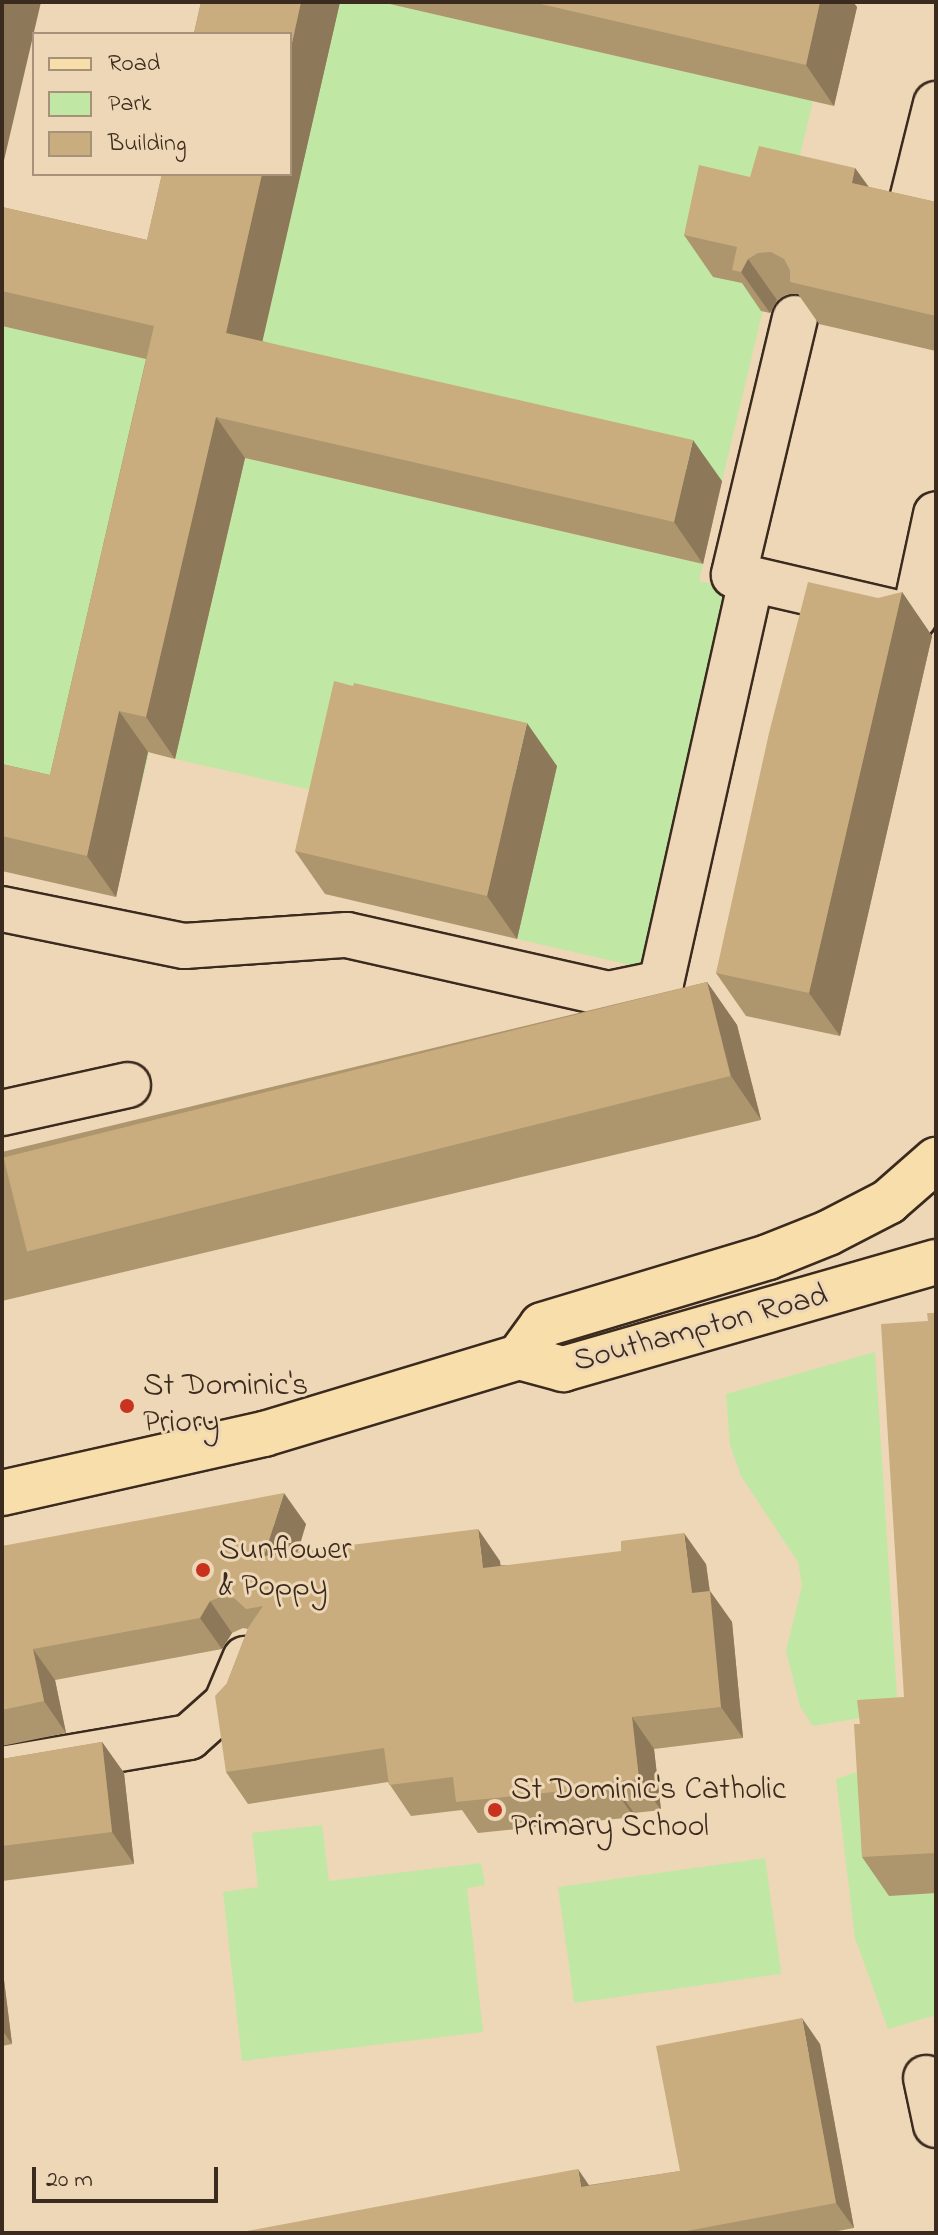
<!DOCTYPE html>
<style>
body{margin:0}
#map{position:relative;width:938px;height:2235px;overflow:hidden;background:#edd7b6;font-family:"Indie Flower",sans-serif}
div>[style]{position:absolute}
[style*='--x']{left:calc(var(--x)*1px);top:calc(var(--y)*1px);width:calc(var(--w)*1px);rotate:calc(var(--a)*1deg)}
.green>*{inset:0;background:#c0e8a4;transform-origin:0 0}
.roads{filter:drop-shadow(2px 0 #3b2a1e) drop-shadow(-2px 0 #3b2a1e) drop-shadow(0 2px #3b2a1e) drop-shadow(0 -2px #3b2a1e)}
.minor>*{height:44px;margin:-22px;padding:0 22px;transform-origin:22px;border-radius:22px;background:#edd7b6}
.major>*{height:44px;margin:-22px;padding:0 22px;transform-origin:22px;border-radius:22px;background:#f8deab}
.wall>*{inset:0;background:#ad956d}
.shaded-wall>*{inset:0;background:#8d7959}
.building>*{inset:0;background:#c9ad7f;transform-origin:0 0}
.dots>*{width:22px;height:22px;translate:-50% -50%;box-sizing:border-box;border:4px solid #edd7b6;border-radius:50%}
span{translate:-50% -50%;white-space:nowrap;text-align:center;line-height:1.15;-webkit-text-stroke:6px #edd7b6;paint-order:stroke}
.street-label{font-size:32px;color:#3b2a1e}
.poi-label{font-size:32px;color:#3b2a1e}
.left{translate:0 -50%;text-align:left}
.frame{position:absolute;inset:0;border:4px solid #3b2a1e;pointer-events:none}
.legend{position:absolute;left:32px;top:32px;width:260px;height:144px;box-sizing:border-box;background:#edd7b6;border:2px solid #a69279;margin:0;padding:10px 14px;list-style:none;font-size:24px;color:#3b2a1e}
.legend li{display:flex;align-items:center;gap:16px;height:40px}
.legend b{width:40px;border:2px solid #a69279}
.scale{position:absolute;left:32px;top:2167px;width:186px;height:36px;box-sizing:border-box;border:4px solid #3b2a1e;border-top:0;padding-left:10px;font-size:24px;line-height:28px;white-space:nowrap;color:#3b2a1e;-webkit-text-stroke:6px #edd7b6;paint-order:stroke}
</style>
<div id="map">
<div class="green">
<i style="clip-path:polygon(340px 2px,381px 2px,813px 101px,722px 481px,251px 373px,273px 291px)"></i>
<i style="clip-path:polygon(2px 326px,187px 368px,97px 740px,149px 753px,131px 829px,2px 799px)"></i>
<i style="clip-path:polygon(245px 458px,703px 564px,699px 581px,731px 588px,644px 968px,517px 939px,556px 766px,347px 798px,175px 759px)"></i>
<i style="clip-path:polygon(875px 1352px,897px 1698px,883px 1714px,813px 1726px,800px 1706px,786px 1651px,802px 1586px,798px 1562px,741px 1476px,730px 1445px,726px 1394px)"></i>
<i style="clip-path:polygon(862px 1770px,936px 1893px,936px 2015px,888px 2029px,855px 1938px,836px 1779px)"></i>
<i style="clip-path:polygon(322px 1825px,329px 1881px,481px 1863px,485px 1885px,467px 1888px,483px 2032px,242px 2061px,223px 1892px,258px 1887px,252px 1833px)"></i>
<i style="left:765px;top:1858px;width:117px;height:209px;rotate:82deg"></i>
</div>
<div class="roads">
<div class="minor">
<i style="--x:912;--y:200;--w:99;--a:-76"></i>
<i style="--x:795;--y:318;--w:264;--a:103.4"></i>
<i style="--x:734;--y:575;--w:185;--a:13.1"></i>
<i style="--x:914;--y:617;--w:105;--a:-77.9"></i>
<i style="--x:2;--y:909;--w:186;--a:11.5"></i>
<i style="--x:184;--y:946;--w:163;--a:-3.9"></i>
<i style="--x:347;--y:935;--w:268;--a:12.7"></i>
<i style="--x:608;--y:994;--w:54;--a:-11.7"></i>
<i style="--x:661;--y:983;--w:412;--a:-77.4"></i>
<i style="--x:2;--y:1113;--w:129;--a:-12.5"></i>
<i style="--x:2;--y:1769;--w:190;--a:-9.7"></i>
<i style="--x:189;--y:1737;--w:50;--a:-41.7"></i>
<i style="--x:226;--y:1704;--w:49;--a:-67.1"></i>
<i style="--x:926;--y:2078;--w:48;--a:78"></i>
</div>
<div class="major">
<i style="--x:519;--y:1357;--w:39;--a:-54"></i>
<i style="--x:542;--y:1325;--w:236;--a:-16.7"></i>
<i style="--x:768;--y:1257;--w:65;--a:-21.8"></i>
<i style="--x:828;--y:1233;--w:68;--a:-27.3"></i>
<i style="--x:888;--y:1202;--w:64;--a:-41.2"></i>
<i style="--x:2;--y:1493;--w:269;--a:-12.7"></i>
<i style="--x:264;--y:1434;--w:266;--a:-16.8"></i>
<i style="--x:519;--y:1357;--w:46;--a:15.3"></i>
<i style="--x:563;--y:1369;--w:388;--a:-16"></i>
</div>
</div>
<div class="wall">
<i style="clip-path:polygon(201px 2px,340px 2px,262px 341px,722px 481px,703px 564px,245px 458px,175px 759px,148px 752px,116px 897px,2px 871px,2px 764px,50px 775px,146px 359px,2px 326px,2px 207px,147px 240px)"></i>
<i style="clip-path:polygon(381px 2px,853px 2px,857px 7px,834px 106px)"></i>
<i style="clip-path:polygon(855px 168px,869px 187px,936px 202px,936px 351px,819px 324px,798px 294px,787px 294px,777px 300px,770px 313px,761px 311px,742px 283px,713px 277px,684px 235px,750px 177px)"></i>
<i style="clip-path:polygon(902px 592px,932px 636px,840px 1036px,746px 1016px,716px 973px)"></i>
<i style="clip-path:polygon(557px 766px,517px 939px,325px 894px,295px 851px)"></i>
<i style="clip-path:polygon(707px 982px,737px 1025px,761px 1120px,2px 1301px,2px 1152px)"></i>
<i style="clip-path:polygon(936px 1313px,936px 1893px,889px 1896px,862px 1857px,860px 1724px,904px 1697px,928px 1321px)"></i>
<i style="clip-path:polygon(306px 1524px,298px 1552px,500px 1561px,500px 1565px,706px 1564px,710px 1591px,732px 1622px,743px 1738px,654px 1749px,661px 1810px,634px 1813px,634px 1817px,478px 1833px,462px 1810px,411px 1816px,388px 1782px,248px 1804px,226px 1772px,227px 1683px,248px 1629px,243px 1628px,232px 1633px,222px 1649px,55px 1680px,66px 1733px,2px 1746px,2px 1546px)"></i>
<i style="clip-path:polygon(102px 1742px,124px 1773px,134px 1864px,2px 1881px,2px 1759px)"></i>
<i style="clip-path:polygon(2px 1964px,12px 2044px,2px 2046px)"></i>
<i style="clip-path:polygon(820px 2044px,854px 2228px,827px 2233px,236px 2233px,589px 2185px,680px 2171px)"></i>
</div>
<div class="shaded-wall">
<i style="clip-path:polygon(2px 2px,41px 2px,2px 169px)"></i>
<i style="clip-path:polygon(301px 2px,340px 2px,255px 374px,226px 333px,262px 174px,290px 174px,290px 52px)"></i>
<i style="clip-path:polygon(820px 2px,853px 2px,857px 7px,834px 106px,806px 65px)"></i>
<i style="clip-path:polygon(855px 168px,884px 209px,852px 183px)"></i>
<i style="clip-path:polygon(748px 259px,777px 300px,770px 313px,741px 272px)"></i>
<i style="clip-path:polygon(216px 417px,245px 458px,175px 759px,146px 717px)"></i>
<i style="clip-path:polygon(693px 440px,722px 481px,703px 564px,674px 522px)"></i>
<i style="clip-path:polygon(902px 592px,932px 636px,840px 1036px,809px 993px)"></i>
<i style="clip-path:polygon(119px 711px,148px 752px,116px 897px,87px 856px)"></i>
<i style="clip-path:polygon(527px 723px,557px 766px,517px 939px,487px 896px)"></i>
<i style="clip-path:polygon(707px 982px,737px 1025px,761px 1120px,731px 1076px)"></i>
<i style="clip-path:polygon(284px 1493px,306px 1524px,286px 1587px,264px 1556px)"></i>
<i style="clip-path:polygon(478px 1529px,500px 1561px,505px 1599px,483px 1568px)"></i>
<i style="clip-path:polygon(684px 1533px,706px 1564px,711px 1602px,710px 1591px,732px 1622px,743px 1738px,721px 1707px,692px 1593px)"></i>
<i style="clip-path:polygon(210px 1601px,232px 1633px,222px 1649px,200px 1618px)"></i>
<i style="clip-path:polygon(33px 1649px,55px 1680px,66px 1733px,44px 1701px)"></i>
<i style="clip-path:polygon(632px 1717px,654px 1749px,661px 1810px,639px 1779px)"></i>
<i style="clip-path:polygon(102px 1742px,124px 1773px,134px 1864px,112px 1832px)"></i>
<i style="clip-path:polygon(612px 1782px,634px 1813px,634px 1817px,612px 1786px)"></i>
<i style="clip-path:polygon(2px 1964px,12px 2044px,2px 2030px)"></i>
<i style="clip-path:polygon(802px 2018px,820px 2044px,854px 2228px,836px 2203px)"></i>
<i style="clip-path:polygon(578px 2169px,595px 2194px,581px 2187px)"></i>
</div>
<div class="building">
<i style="clip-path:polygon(201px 2px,301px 2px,290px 52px,290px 34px,194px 34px)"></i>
<i style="clip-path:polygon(532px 2px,820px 2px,806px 65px)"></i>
<i style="clip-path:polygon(759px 146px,855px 168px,852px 183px,936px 202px,936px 316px,790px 282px,790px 270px,784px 259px,771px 252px,758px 253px,748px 259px,741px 272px,732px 270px,737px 247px,684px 235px,699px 165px,750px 177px)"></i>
<i style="clip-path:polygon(162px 174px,262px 174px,226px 333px,693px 440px,674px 522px,216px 417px,146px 717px,119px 711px,87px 856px,2px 836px,2px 764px,50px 775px,154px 326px,2px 291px,2px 207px,147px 240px)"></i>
<i style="clip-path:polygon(808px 582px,878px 598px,902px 592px,809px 993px,716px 973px,769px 733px)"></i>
<i style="clip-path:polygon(334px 681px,353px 686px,354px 683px,527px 723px,487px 896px,295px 851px)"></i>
<i style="left:707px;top:982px;width:97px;height:725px;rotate:76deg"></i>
<i style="clip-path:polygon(927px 1313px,936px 1313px,936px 1853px,862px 1857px,854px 1724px,860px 1724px,857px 1700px,904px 1697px,881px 1324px,928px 1321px)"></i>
<i style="clip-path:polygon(284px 1493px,264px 1556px,478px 1529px,483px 1568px,621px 1551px,621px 1541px,684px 1533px,692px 1593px,710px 1591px,721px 1707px,632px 1717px,639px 1779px,612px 1782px,612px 1786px,456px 1802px,453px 1777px,389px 1785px,384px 1748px,226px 1772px,215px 1696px,227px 1683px,248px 1628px,263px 1606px,246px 1609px,234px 1598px,221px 1597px,210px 1601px,200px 1618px,33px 1649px,44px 1701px,2px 1710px,2px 1546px)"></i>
<i style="clip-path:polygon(102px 1742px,112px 1832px,2px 1846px,2px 1759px)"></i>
<i style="clip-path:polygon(802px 2018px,836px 2203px,676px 2233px,236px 2233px,578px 2169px,581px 2187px,680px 2171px,656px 2046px)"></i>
</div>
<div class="dots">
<i style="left:127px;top:1406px;background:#c8321e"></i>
<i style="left:203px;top:1570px;background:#c8321e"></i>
<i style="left:495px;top:1810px;background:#c8321e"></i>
</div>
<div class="street-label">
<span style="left:701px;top:1330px;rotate:-15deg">Southampton Road</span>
</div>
<div class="poi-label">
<span class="left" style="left:143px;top:1406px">St Dominic's<br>Priory</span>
<span class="left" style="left:219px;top:1570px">Sunflower<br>&amp; Poppy</span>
<span class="left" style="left:511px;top:1810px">St Dominic's Catholic<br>Primary School</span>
</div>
<div class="frame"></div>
<ul class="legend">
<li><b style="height:10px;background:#f8deab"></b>Road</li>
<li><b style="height:22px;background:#c0e8a4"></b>Park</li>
<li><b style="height:22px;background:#c9ad7f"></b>Building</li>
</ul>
<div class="scale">20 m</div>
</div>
